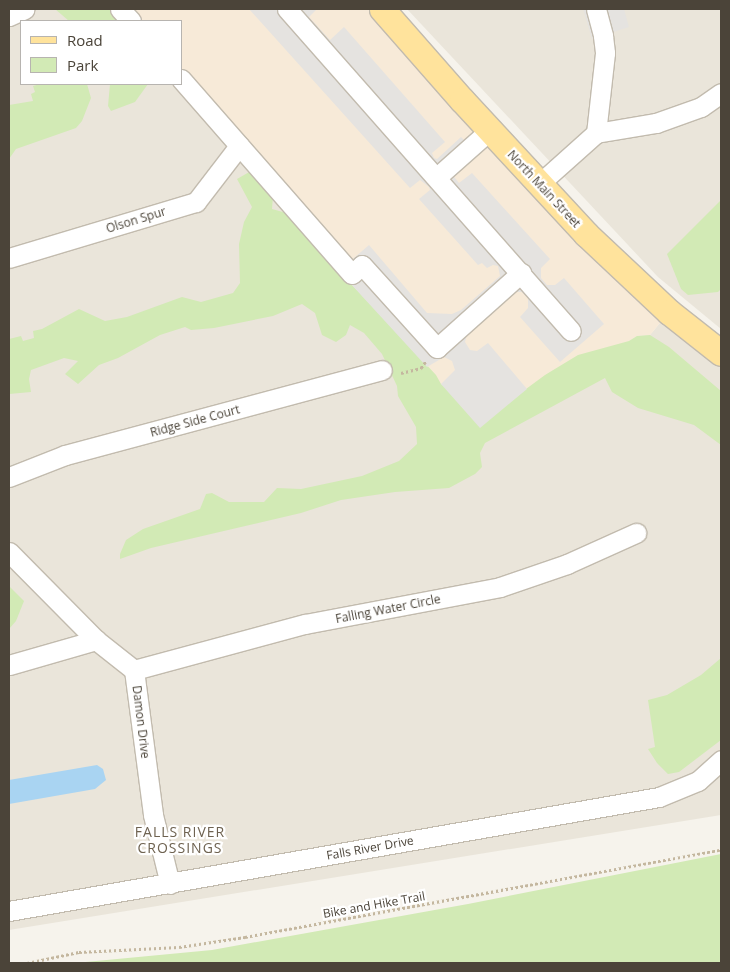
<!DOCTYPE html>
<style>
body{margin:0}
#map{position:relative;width:730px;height:972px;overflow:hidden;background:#f6f3ec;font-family:"Open Sans",sans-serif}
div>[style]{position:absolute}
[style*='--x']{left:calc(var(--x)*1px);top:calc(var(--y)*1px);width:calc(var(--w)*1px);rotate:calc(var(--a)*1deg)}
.residential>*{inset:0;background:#eae5da}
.commercial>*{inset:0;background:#f7ead8}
.green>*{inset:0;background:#d2eab5}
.parking>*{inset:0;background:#e5e3e0}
.water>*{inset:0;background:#a9d4f2}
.path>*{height:3px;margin-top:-1.5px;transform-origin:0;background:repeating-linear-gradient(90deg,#c4b79f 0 2.5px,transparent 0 5px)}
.roads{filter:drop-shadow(1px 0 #c2bbae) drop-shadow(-1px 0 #c2bbae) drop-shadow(0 1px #c2bbae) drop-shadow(0 -1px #c2bbae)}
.minor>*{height:19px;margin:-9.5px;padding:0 9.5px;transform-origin:9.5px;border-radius:9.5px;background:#fff}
.major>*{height:25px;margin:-12.5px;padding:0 12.5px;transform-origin:12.5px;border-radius:12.5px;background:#ffe39c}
span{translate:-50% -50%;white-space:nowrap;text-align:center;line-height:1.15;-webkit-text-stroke:4.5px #fff;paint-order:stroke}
.street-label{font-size:12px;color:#4b4439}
.neighbourhood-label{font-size:14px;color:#6e6250;letter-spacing:1px}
.frame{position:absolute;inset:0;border:10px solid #4b4439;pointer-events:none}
.legend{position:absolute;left:20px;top:20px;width:162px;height:65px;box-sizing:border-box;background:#fff;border:1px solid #b7b4b0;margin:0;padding:6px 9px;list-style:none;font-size:15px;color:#4b4439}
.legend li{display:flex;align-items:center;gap:10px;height:25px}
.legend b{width:25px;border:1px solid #b7b4b0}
</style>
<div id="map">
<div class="residential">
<i style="clip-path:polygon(9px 9px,120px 9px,131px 21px,21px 21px,21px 84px,181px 84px,339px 271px,436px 375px,629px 341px,637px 336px,650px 335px,669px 312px,721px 353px,721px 815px,9px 930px)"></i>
<i style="clip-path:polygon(407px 9px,721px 9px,721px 329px,658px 277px)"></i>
</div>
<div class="commercial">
<i style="clip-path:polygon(120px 9px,382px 9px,669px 312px,650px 335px,637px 336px,622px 346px,527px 389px,441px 384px,181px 79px,181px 21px,131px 21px)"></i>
</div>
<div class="green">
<i style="clip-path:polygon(55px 9px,116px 9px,127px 21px,69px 21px)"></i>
<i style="clip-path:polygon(40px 84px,87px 84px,91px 98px,82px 121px,76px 128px,16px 149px,9px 159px,9px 105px,33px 101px,31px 94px,35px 92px,33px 86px)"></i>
<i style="clip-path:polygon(110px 84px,148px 84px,135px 102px,111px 111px,108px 106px)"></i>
<i style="clip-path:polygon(251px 171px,273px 196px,272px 209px,290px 214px,321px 246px,331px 265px,343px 275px,436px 375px,441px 384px,485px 419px,545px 375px,578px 355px,629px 341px,637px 336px,650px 335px,669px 347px,721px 391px,721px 445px,694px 425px,638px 408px,612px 392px,605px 378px,485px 443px,480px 453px,482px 467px,475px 474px,449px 488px,395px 492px,341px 500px,301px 513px,151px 548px,120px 559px,120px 554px,126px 540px,143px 529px,200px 509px,206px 494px,212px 493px,229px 502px,264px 502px,277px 488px,301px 489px,362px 476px,399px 461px,417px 444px,416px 427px,398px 396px,397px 386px,382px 354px,364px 333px,350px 325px,346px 335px,336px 342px,322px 335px,315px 313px,302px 304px,273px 316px,214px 328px,191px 330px,185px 327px,160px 335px,118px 358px,99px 365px,78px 384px,65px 374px,78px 361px,64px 358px,31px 370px,29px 379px,31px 392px,9px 394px,9px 339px,21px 336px,23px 341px,34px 338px,33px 331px,42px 329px,79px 309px,105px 321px,127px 317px,182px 297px,201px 302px,233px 293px,240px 283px,239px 244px,244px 222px,252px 207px,237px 179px)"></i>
<i style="clip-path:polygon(721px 200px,721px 289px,718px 292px,688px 295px,681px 289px,667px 254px)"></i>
<i style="clip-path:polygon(9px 586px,24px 601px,16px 621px,9px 629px)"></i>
<i style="clip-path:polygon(721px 658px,721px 740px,679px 772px,668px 774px,657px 763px,648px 749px,655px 747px,648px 700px,667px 695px,701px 675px)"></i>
<i style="clip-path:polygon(721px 854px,721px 963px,75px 963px,212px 950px,468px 904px)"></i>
</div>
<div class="parking">
<i style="clip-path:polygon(249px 9px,317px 9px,309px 17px,330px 40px,344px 27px,445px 142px,432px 153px,434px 158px,437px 159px,461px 137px,477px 153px,451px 173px,459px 183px,472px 173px,550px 259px,541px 268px,541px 278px,547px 285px,555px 285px,564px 278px,604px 324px,560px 362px,520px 317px,528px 308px,528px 298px,522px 292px,513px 292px,467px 335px,465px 342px,470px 350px,477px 351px,488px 343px,527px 389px,480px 428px,441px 384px,455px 370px,452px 361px,444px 357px,427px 367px,339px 271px,369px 245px,427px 313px,452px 314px,461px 310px,500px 276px,498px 266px,493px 265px,487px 268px,482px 263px,478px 265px,419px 199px,430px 190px,429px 187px,420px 180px,410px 188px)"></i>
<i style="clip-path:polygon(583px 9px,624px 9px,629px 27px,592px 39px)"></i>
</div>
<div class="water">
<i style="clip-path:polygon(97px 765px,103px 769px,106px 780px,95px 789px,9px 804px,9px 780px)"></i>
</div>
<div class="path">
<i style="--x:401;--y:373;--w:21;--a:-14"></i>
<i style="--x:421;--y:368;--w:9;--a:-54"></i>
<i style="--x:27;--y:963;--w:53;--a:-11.9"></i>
<i style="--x:79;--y:952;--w:100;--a:-2.9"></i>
<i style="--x:179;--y:947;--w:67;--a:-8.6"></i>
<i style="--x:245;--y:937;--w:484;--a:-10.4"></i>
</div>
<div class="roads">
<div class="minor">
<i style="--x:120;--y:9;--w:16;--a:47"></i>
<i style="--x:287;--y:9;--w:429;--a:48.6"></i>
<i style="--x:596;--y:9;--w:28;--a:75"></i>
<i style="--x:603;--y:36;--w:17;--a:83"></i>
<i style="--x:605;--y:53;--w:81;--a:96.4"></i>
<i style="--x:596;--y:133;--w:61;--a:-9.5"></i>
<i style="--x:656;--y:123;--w:48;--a:-19.6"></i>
<i style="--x:701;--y:107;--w:24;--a:-35"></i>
<i style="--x:9;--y:16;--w:17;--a:-24"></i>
<i style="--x:181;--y:79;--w:259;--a:48.8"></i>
<i style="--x:352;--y:274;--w:13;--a:-42"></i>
<i style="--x:362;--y:265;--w:112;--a:47.9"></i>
<i style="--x:437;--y:348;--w:113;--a:-41.8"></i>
<i style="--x:437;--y:177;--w:71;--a:-41.6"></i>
<i style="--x:539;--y:184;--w:76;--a:-41.8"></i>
<i style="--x:9;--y:258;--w:195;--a:-16.7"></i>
<i style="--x:196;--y:202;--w:71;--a:-52.5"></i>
<i style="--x:9;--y:477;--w:60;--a:-21.4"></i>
<i style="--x:65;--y:455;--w:328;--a:-15"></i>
<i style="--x:9;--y:552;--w:124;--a:45.3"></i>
<i style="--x:96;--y:640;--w:48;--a:38.3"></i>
<i style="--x:134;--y:670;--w:146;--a:82.5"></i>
<i style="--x:153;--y:815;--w:71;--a:76.2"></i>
<i style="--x:9;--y:665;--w:91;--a:-16"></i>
<i style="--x:134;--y:670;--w:177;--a:-15.1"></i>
<i style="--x:305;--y:624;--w:198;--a:-10.7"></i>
<i style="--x:500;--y:587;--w:71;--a:-18.9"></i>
<i style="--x:567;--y:564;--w:76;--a:-24.2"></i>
<i style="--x:9;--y:911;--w:660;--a:-9.95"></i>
<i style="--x:659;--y:797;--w:42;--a:-22.3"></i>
<i style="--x:698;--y:781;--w:31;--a:-42"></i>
</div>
<div class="major">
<i style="--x:382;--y:9;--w:121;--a:48.7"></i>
<i style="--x:462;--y:100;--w:183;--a:47.2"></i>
<i style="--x:586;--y:234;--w:114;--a:43.2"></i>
<i style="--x:669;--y:312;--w:66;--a:38.3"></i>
</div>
</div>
<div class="street-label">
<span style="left:544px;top:189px;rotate:47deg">North Main Street</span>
<span style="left:136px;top:220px;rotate:-17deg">Olson Spur</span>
<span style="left:195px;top:421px;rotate:-15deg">Ridge Side Court</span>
<span style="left:388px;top:609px;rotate:-11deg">Falling Water Circle</span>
<span style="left:141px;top:722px;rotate:83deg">Damon Drive</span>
<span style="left:370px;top:848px;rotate:-10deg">Falls River Drive</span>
<span style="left:374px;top:905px;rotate:-10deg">Bike and Hike Trail</span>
</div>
<div class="neighbourhood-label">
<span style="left:180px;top:840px">FALLS RIVER<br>CROSSINGS</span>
</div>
<div class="frame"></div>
<ul class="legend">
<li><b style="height:6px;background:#ffe39c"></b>Road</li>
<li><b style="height:14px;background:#d2eab5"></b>Park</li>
</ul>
</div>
